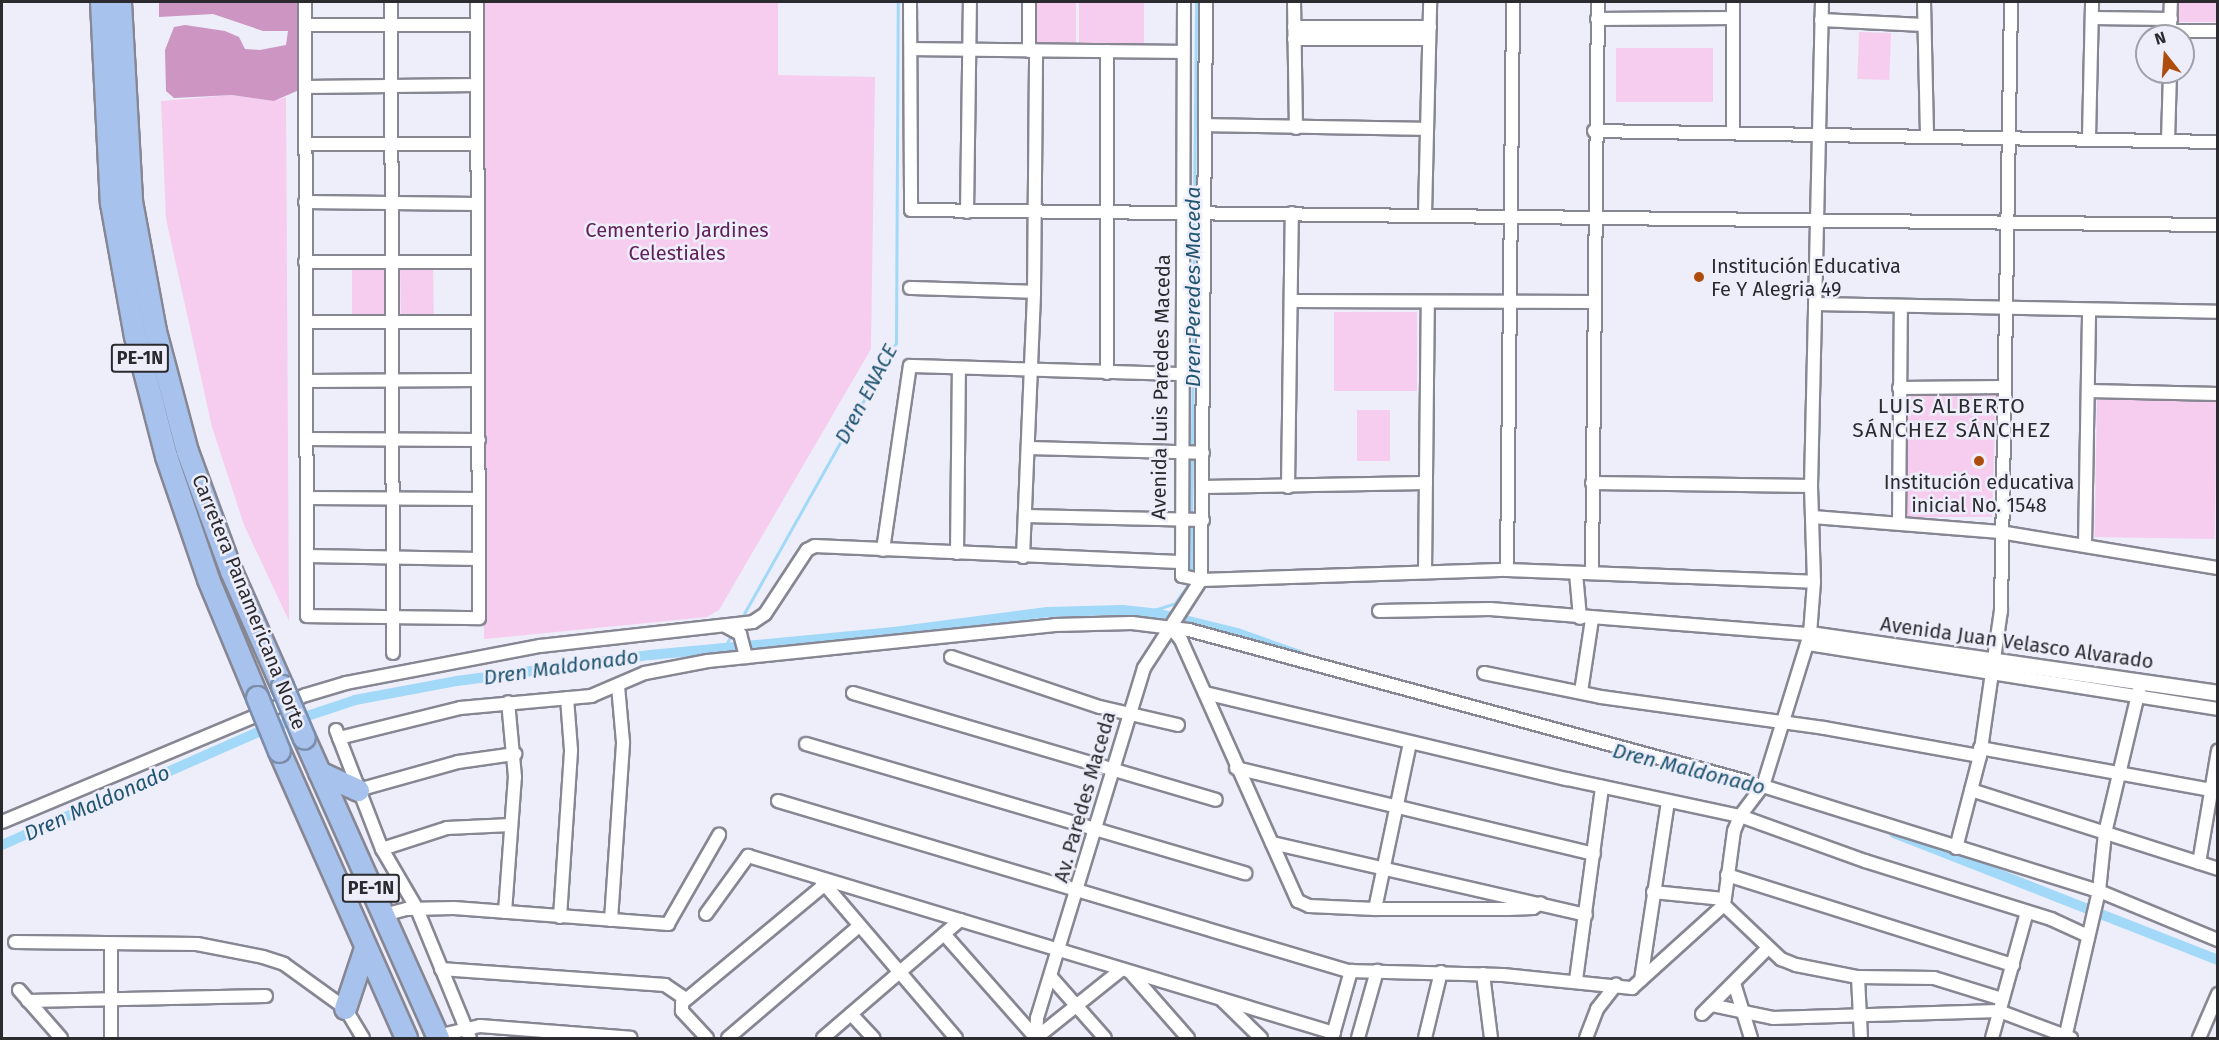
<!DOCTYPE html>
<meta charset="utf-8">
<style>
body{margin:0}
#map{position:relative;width:2219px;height:1040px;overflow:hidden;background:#edeefa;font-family:"Fira Sans",sans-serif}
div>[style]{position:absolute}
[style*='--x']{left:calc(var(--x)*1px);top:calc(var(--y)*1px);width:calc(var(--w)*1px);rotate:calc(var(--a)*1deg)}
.green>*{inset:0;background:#f6cdee;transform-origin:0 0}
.forest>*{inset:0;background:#cc95c2}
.stream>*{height:3px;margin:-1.5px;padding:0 1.5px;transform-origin:1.5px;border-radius:1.5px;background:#a2d8f8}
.canal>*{height:10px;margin:-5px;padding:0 5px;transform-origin:5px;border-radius:5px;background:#a2d8f8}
.roads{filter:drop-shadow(2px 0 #878793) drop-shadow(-2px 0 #878793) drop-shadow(0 2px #878793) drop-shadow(0 -2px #878793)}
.minor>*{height:12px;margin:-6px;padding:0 6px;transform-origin:6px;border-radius:6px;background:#fff}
.tertiary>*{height:15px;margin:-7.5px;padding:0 7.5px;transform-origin:7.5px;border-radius:7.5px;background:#fff}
.motorway>*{height:21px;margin:-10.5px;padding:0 10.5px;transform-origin:10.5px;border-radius:10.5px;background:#a7c2ed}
.bridges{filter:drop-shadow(2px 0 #7b8daa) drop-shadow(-2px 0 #7b8daa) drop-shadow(0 2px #7b8daa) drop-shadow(0 -2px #7b8daa)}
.motorway-bridge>*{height:21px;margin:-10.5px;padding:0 10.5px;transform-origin:10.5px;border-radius:10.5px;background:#a7c2ed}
.dots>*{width:16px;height:16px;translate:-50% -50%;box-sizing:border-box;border:3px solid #edeefa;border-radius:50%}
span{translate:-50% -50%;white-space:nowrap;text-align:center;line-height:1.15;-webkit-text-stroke:5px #edeefa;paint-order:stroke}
.shield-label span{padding:2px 4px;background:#edeefa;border:2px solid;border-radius:4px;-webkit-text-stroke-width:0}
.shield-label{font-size:18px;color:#2a2a2f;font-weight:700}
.park-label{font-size:20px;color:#612059}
.poi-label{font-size:20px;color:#2a2a2f}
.left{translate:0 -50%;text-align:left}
.street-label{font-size:20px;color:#2a2a2f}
.water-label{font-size:21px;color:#205571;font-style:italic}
.neighbourhood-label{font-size:21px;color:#2a2a2f;letter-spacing:1.5px}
.frame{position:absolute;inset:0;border:3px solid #2a2a2f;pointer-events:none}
.north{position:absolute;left:2135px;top:24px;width:60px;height:60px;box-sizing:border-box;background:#edeefa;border:2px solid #9fa0a9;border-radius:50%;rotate:343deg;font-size:16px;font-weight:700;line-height:24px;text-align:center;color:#2a2a2f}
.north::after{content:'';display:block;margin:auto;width:21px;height:27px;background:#ae4c0d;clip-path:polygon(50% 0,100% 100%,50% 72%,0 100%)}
</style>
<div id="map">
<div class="green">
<i style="clip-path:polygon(481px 2px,778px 2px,778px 75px,875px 77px,871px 349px,719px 610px,707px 617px,484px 639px)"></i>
<i style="left:1033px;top:2px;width:43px;height:43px"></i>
<i style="left:1079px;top:2px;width:65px;height:43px"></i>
<i style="left:2179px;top:2px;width:38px;height:20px"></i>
<i style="left:1859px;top:32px;width:32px;height:47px;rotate:2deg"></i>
<i style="left:1616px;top:48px;width:97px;height:54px"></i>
<i style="clip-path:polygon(232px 95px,274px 101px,286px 97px,289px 621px,244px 525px,212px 427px,166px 219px,161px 101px)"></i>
<i style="left:352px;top:266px;width:35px;height:52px"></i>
<i style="left:433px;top:266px;width:50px;height:33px;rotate:89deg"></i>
<i style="left:1417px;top:312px;width:79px;height:83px;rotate:90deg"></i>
<i style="clip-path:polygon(1908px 393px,1996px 393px,1992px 517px,1909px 517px,1905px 512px)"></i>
<i style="left:2097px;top:397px;width:120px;height:140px;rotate:1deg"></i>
<i style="left:1357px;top:410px;width:33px;height:51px"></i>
</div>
<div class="forest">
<i style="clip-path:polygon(159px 2px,299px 2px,299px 90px,274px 101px,232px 95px,174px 98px,166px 91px,165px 50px,174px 27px,185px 25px,225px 31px,239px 37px,245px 49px,260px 50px,286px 45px,288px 31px,263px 31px,213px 14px,159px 17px)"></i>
</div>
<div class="stream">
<i style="--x:1194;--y:210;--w:208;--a:-89.4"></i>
<i style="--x:1192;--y:450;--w:234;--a:-89.5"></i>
<i style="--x:1191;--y:516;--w:60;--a:-89"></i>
<i style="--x:1191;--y:522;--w:54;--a:90"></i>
<i style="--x:1148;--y:612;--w:28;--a:-18"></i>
<i style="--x:1175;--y:603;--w:26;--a:-54"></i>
<i style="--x:741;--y:619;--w:317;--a:-60.7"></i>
<i style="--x:896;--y:343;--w:341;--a:-89.7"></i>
<i style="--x:723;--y:650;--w:21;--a:-61"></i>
</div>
<div class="canal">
<i style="--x:1894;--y:833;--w:348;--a:21.4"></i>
<i style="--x:2;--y:845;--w:278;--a:-23.8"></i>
<i style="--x:256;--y:733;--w:104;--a:-18.4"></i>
<i style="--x:355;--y:700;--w:104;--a:-10.6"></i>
<i style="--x:457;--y:681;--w:195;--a:-7.7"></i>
<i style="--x:650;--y:655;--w:245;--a:-5.4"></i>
<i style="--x:894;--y:632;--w:155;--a:-7.4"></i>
<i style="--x:1048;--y:612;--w:75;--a:-1.5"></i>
<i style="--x:1123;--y:610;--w:37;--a:6"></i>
<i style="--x:1160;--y:614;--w:79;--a:13.9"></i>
<i style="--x:1237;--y:633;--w:66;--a:19.5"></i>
</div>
<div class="roads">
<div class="minor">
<i style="--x:305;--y:2;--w:614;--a:89.81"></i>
<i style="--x:307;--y:616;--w:172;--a:0.7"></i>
<i style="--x:479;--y:618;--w:616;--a:-90.19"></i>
<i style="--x:391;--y:2;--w:651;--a:89.82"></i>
<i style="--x:910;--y:2;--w:208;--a:89.7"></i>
<i style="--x:911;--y:210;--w:1307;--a:0.66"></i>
<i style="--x:1029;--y:2;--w:49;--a:90"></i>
<i style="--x:1184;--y:2;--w:574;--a:90.2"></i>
<i style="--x:1182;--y:576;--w:19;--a:12"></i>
<i style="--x:1201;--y:580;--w:306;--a:-1.9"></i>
<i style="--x:1507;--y:570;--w:307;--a:2.2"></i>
<i style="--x:1294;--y:2;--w:126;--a:89.1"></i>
<i style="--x:1733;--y:2;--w:131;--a:90"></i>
<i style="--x:1924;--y:2;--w:133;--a:88.7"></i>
<i style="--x:2092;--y:18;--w:79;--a:0.7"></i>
<i style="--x:1597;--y:19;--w:135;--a:-0.4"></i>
<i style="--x:1821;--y:20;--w:103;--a:2.8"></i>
<i style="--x:305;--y:25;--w:172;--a:0"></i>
<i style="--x:1294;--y:27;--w:136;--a:0"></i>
<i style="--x:2170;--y:27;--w:25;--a:-88"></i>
<i style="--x:2170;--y:31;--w:48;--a:0"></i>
<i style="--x:1294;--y:39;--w:135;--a:0"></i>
<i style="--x:911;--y:49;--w:272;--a:0.6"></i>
<i style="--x:305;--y:87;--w:172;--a:-0.7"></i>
<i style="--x:1205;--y:125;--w:222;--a:1"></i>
<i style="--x:1594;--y:131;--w:624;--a:1.01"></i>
<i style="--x:2089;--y:137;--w:135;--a:-88.7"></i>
<i style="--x:2168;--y:140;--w:68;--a:-88.3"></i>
<i style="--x:305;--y:144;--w:172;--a:0"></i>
<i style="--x:305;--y:202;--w:172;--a:0.7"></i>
<i style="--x:967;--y:212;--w:210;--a:-89.2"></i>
<i style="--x:1425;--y:214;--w:212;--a:-88.6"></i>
<i style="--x:305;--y:262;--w:173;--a:0"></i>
<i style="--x:910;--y:288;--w:124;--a:1.8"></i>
<i style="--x:1292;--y:301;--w:303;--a:0.2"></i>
<i style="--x:1815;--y:304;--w:403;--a:1.1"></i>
<i style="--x:306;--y:322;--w:172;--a:0"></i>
<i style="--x:1107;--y:373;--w:322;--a:-90"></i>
<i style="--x:306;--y:381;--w:172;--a:-0.3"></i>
<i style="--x:1899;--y:388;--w:105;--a:-0.5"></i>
<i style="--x:2089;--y:391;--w:129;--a:1.3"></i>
<i style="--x:306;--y:439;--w:173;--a:0.3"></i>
<i style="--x:1029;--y:448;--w:174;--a:1.6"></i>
<i style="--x:1592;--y:483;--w:219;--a:0.8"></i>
<i style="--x:1203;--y:487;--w:223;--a:-1"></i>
<i style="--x:1288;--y:487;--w:274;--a:-89.2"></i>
<i style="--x:307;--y:498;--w:172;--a:0.3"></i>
<i style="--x:1025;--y:516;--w:178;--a:1.3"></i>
<i style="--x:1813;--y:517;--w:188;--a:4.6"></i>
<i style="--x:2000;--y:532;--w:221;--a:9.4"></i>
<i style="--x:1899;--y:521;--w:215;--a:-89.5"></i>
<i style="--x:2085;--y:545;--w:235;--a:-89"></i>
<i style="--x:883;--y:550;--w:186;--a:-81.7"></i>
<i style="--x:910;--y:366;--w:271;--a:1.7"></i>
<i style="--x:957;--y:553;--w:184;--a:-89.4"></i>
<i style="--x:307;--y:556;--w:172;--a:1"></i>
<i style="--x:1023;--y:557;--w:265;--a:-87.6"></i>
<i style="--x:1034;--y:292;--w:241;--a:-89.5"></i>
<i style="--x:1507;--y:570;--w:568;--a:-89.39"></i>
<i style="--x:1425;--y:572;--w:270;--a:-89.4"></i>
<i style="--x:1592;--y:572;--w:570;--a:-89.4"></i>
<i style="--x:1576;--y:573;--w:45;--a:84.9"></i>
<i style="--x:1201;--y:580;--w:578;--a:-89.5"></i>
<i style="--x:1379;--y:611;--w:111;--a:-1"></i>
<i style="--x:1490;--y:609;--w:321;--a:4.5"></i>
<i style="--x:727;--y:627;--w:15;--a:28"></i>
<i style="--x:740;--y:634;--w:24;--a:75"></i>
<i style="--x:1171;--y:628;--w:16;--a:50"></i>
<i style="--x:1181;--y:640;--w:286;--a:65.9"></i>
<i style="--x:1298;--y:901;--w:12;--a:24"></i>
<i style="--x:1309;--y:906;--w:66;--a:2.6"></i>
<i style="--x:1375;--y:909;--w:133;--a:0"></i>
<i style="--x:1508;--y:909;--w:25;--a:-2"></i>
<i style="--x:1533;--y:908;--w:9;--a:-32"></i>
<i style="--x:1808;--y:644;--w:415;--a:9"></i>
<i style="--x:951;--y:657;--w:157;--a:18.6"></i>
<i style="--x:1100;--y:707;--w:80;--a:13"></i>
<i style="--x:1484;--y:673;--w:119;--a:11.6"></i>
<i style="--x:1601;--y:697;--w:225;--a:7.9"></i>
<i style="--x:1824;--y:728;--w:158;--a:10.2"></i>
<i style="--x:1581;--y:692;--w:74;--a:-81.4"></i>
<i style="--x:853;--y:693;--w:378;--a:16.4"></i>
<i style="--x:1205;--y:693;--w:372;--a:13.4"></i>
<i style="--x:1567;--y:779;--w:177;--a:12.1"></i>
<i style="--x:1740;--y:816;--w:133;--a:19.8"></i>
<i style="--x:1865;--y:861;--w:195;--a:17.3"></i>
<i style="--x:2051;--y:919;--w:41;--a:24.7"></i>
<i style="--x:336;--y:730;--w:128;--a:68.9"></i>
<i style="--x:382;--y:849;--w:69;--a:59.7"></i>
<i style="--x:417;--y:909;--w:139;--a:67.7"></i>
<i style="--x:339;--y:738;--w:125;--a:-13.9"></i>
<i style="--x:460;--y:708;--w:132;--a:-5.2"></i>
<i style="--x:591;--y:696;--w:59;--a:-23.1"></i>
<i style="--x:645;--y:673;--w:64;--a:-10.8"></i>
<i style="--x:708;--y:661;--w:349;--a:-5.9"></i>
<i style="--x:1055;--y:625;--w:77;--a:-1.5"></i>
<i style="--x:1132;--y:623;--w:57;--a:7"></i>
<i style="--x:1189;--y:630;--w:595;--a:15.2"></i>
<i style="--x:1763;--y:786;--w:352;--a:17.4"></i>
<i style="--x:2099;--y:891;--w:129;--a:22.4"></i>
<i style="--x:806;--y:744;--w:458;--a:16.4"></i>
<i style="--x:1980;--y:748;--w:235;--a:10.3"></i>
<i style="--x:1236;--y:768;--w:368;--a:13.5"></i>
<i style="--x:358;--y:790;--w:104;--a:-15.6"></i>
<i style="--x:458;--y:762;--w:58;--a:-8"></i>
<i style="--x:1971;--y:790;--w:259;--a:17.7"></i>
<i style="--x:778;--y:801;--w:595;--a:16.61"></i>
<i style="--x:1348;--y:971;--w:155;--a:1.5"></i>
<i style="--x:1503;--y:975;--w:130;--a:5.8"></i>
<i style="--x:1632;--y:988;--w:124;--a:-42.1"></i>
<i style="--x:1724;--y:905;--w:75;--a:-82.3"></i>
<i style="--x:1734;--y:831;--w:16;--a:-68"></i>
<i style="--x:1740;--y:816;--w:38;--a:-53"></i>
<i style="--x:1763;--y:786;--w:159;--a:-72.8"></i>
<i style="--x:1810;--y:634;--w:52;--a:-85.6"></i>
<i style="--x:1814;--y:582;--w:96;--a:-91.8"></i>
<i style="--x:1811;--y:486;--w:484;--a:-88.7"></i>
<i style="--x:2;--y:822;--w:329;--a:-22.7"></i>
<i style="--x:306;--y:695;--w:42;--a:-16.7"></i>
<i style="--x:346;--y:683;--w:197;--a:-10.8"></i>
<i style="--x:540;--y:646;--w:214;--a:-6.4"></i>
<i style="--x:753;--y:622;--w:14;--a:-34"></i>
<i style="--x:765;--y:614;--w:77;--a:-56.7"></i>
<i style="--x:807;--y:550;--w:9;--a:-27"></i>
<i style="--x:815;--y:546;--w:364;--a:2.5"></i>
<i style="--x:1272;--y:843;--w:322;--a:12.9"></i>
<i style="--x:1956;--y:848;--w:95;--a:-75.4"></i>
<i style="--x:1980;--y:756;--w:147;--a:-81.8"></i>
<i style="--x:2001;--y:611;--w:609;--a:-89.06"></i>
<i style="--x:382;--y:849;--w:68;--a:-17.9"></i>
<i style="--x:447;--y:828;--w:64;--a:-2.7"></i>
<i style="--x:2199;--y:863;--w:114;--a:-80.4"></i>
<i style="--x:1727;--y:875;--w:300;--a:17.5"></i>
<i style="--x:821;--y:880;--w:208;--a:49.5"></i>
<i style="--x:1653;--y:892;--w:71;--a:5.6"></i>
<i style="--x:1724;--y:905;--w:79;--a:43.5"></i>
<i style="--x:1781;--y:959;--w:16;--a:22"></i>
<i style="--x:1796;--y:965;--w:63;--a:11"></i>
<i style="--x:1858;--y:977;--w:76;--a:0.8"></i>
<i style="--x:1934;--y:978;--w:71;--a:17.2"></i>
<i style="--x:1375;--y:909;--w:170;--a:-78.1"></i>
<i style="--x:505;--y:912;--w:135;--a:-85.8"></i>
<i style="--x:515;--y:777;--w:75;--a:-95.3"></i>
<i style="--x:706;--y:914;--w:72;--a:-54.1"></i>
<i style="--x:748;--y:856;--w:612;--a:16.81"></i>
<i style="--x:384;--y:915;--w:24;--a:-15"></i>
<i style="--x:407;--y:909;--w:47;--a:-1.2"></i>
<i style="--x:454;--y:908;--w:215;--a:4.3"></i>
<i style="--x:668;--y:924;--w:103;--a:-60.2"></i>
<i style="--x:560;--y:917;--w:167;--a:-86.2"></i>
<i style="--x:571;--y:750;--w:52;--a:-94.4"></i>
<i style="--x:611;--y:920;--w:178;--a:-86.1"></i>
<i style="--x:623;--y:742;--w:56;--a:-95.1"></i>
<i style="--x:944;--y:934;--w:139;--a:48.5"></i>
<i style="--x:15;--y:942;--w:182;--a:0.6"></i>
<i style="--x:197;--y:944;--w:67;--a:11.1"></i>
<i style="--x:263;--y:957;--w:22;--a:18"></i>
<i style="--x:284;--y:964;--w:75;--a:35.8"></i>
<i style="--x:345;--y:1008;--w:35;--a:59"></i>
<i style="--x:441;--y:969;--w:225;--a:4.1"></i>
<i style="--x:665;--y:985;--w:25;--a:34"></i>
<i style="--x:1130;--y:972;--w:88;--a:48.7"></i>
<i style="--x:1483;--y:974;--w:64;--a:82.9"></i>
<i style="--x:1051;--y:977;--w:81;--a:48.5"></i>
<i style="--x:1858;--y:977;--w:61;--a:87.2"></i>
<i style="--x:1576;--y:980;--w:195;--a:-82.3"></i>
<i style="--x:1641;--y:980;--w:181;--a:-81.4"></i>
<i style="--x:1734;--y:983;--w:58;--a:72.8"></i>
<i style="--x:19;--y:990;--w:64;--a:48.8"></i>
<i style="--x:1221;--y:999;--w:56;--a:44.3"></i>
<i style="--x:28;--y:1001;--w:238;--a:-1.2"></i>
<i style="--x:1711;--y:1005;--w:63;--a:11.8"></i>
<i style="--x:1773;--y:1018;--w:226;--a:-1.8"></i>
<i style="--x:1999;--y:1011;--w:77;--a:20.6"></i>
<i style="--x:851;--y:1014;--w:33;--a:47"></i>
<i style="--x:1702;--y:1014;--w:93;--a:-45"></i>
<i style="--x:437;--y:1036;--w:44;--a:-13.1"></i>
<i style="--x:480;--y:1026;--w:151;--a:4.5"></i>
<i style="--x:111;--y:1038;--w:94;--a:-90"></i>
<i style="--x:707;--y:1038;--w:37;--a:-133"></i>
<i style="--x:682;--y:1011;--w:8;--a:-90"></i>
<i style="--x:682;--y:1003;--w:185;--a:-39.7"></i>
<i style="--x:728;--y:1038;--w:172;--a:-40.5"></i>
<i style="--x:823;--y:1038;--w:181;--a:-40.7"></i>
<i style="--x:1036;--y:1038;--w:20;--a:-87"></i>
<i style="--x:1037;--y:1018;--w:366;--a:-73"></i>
<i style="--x:1144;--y:668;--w:105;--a:-57.1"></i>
<i style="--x:1036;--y:1038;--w:110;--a:-38.7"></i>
<i style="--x:1332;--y:1038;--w:70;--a:-74.2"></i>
<i style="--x:1358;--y:1038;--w:70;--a:-74.2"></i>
<i style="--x:1425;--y:1038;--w:68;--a:-76.4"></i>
<i style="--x:1586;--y:1038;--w:31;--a:-69"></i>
<i style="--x:1597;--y:1009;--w:31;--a:-52"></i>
<i style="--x:1992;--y:1038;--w:131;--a:-74.5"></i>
<i style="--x:2065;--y:1038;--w:151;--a:-77"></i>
<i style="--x:2099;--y:891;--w:58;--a:-84.1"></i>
<i style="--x:2105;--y:833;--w:155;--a:-76.6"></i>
<i style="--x:2199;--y:1038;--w:48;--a:-66.6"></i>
</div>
<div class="tertiary">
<i style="--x:1810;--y:634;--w:412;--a:8.2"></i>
</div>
<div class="motorway">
<i style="--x:101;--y:2;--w:201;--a:87.2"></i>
<i style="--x:111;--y:203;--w:135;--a:79.8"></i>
<i style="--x:135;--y:336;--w:124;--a:75.5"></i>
<i style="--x:166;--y:456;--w:130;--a:71.1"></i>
<i style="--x:208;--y:579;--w:128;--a:67.4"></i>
<i style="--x:120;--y:2;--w:199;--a:86.8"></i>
<i style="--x:131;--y:201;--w:132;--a:79.5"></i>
<i style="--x:155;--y:331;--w:124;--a:75.1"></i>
<i style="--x:187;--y:451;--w:128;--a:69.9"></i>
<i style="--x:231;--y:571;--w:126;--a:66.1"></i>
<i style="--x:304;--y:738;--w:329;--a:65.9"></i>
<i style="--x:279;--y:751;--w:314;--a:66.1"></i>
<i style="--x:319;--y:772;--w:43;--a:24.8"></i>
<i style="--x:345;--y:1008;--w:63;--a:-71.6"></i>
</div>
</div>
<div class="bridges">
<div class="motorway-bridge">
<i style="--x:282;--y:686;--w:56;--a:67.1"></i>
<i style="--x:257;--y:697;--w:58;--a:67.8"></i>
</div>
</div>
<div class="dots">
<i style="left:1699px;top:277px;background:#ae4c0d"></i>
<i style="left:1979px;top:461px;background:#ae4c0d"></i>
</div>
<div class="shield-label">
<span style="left:140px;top:358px">PE-1N</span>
<span style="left:371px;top:888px">PE-1N</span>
</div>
<div class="park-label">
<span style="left:677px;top:242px">Cementerio Jardines<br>Celestiales</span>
</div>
<div class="poi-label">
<span class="left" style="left:1711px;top:278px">Institución Educativa<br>Fe Y Alegria 49</span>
<span style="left:1979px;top:494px">Institución educativa<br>inicial No. 1548</span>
</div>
<div class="street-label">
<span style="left:1161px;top:387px;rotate:-89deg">Avenida Luis Paredes Maceda</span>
<span style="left:249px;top:602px;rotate:68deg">Carretera Panamericana Norte</span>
<span style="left:2017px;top:643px;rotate:8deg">Avenida Juan Velasco Alvarado</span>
<span style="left:1085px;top:797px;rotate:-74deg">Av. Paredes Maceda</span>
</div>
<div class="water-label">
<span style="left:1193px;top:287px;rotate:-90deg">Dren Peredes Maceda</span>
<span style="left:866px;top:394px;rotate:-62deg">Dren ENACE</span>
<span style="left:561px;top:667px;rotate:-8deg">Dren Maldonado</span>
<span style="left:1689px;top:769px;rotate:14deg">Dren Maldonado</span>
<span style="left:97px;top:803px;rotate:-24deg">Dren Maldonado</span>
</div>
<div class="neighbourhood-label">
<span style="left:1952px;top:418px">LUIS ALBERTO<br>SÁNCHEZ SÁNCHEZ</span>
</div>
<div class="frame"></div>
<div class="north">N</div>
</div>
